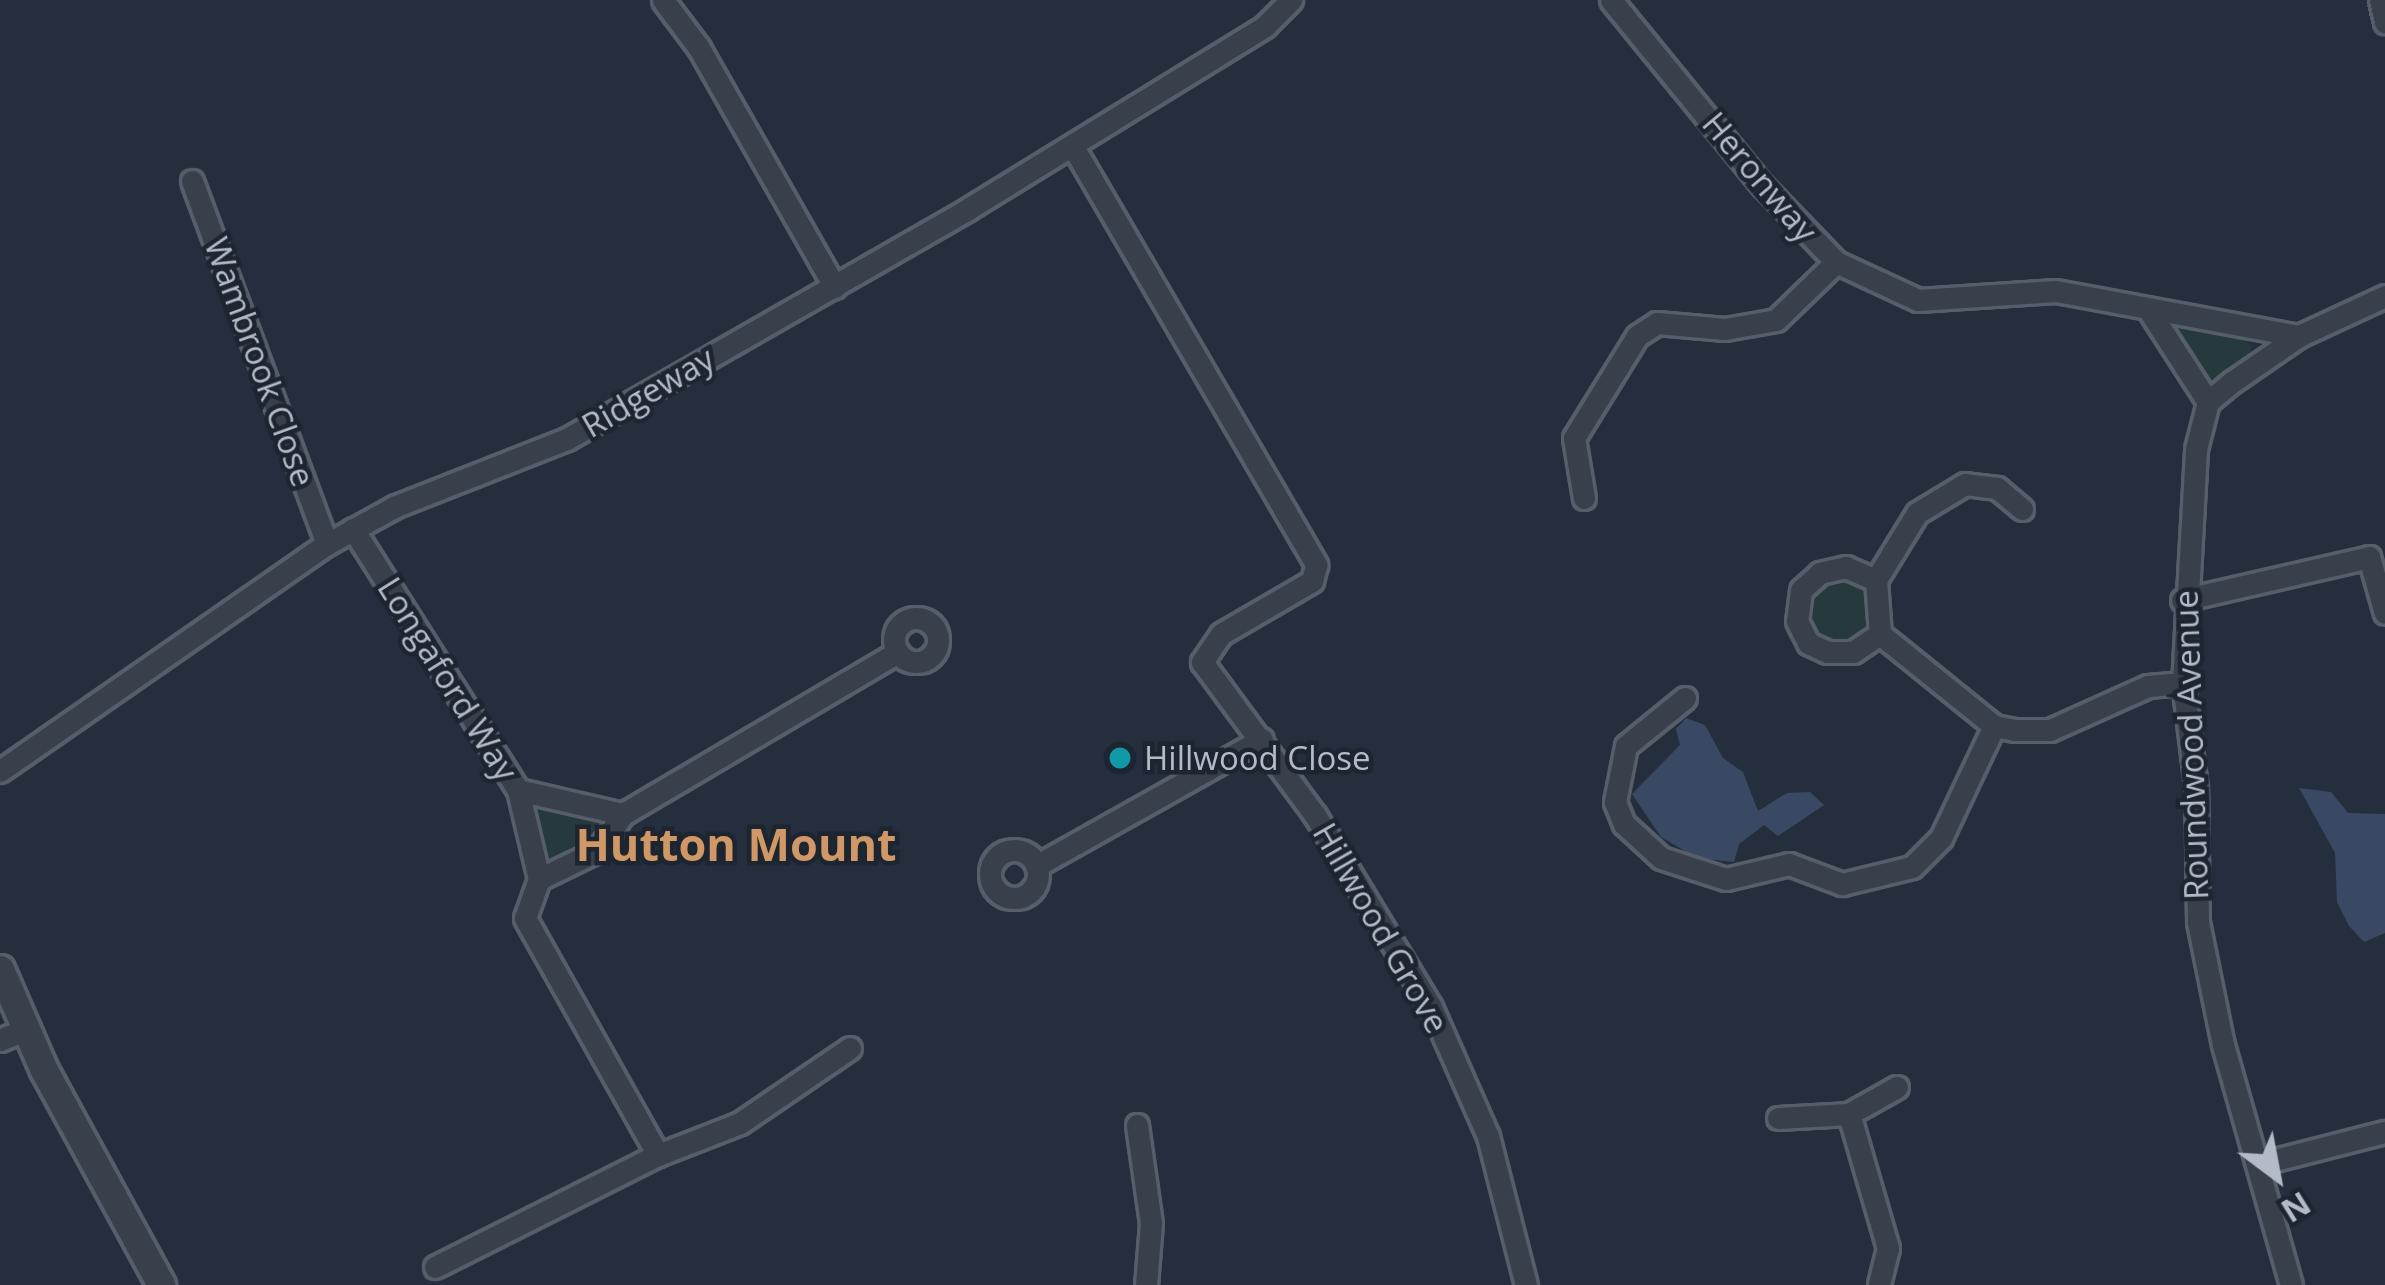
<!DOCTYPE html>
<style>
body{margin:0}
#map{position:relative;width:2385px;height:1285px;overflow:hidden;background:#252e3c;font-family:"Open Sans",sans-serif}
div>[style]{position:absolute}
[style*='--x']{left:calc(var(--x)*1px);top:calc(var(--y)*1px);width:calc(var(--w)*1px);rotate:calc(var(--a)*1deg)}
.green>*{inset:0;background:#263a3d}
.round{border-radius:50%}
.water>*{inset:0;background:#394963}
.roads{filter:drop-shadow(3px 0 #565e6a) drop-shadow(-3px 0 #565e6a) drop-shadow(0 3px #565e6a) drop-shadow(0 -3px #565e6a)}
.minor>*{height:21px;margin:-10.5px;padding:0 10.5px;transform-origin:10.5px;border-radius:10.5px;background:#38404c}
.minor>.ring{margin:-10.5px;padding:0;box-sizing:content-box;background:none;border:21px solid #38404c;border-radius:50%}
.tertiary>*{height:27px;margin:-13.5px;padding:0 13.5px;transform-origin:13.5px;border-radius:13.5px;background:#38404c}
.dots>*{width:33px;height:33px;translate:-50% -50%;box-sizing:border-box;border:6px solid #1d2531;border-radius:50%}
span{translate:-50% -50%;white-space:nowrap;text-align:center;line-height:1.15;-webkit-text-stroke:9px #1d2531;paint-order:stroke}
.street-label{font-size:33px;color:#b4bbc8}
.poi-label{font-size:33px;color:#b4bbc8}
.left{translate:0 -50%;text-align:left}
.district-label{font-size:45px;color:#d09866;font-weight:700}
.north{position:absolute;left:2217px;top:1117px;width:120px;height:120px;-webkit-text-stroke:9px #1d2531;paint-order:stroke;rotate:148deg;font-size:33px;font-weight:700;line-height:48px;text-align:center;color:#b4bbc8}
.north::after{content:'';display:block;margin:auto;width:42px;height:54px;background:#b4bbc8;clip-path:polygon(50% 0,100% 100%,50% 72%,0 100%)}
</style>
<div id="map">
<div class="green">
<i style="clip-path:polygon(2168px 321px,2233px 331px,2252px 347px,2248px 358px,2208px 392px)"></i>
<i class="round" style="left:1803px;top:576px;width:70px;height:70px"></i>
<i style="clip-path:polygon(545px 806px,586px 821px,607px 825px,594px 848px,554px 861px,537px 844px,532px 819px)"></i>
</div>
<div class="water">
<i style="clip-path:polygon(1686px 718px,1705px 725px,1723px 758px,1743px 772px,1758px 811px,1787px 793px,1810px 792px,1824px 805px,1778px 836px,1764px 825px,1739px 844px,1734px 862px,1697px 858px,1661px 837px,1632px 794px,1680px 745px,1676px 729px)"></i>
<i style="clip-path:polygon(2299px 788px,2331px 792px,2348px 813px,2385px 814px,2385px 933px,2364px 942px,2349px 926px,2337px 902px,2335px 853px)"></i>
</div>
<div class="roads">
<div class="minor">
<i style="--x:663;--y:0;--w:60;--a:53.1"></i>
<i style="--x:699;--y:48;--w:275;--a:60.4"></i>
<i style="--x:1611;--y:0;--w:239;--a:50.8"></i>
<i style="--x:1762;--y:185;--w:107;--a:46.1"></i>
<i style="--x:1836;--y:262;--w:90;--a:24.9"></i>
<i style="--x:1918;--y:300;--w:138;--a:-3.7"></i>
<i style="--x:2056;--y:291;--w:247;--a:10.5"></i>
<i style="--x:2380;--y:0;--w:23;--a:77"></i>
<i style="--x:1072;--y:145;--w:486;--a:59.8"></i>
<i style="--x:1316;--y:565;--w:16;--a:104"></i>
<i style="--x:1312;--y:581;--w:105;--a:149.8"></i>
<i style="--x:1221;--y:634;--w:34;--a:124"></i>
<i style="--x:1202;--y:662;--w:190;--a:53.6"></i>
<i style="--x:1315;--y:815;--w:224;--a:58.9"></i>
<i style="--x:1431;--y:1007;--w:141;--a:66.2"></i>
<i style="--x:1488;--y:1136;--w:154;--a:75.7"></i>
<i style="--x:192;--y:181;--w:387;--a:69.6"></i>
<i style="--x:2150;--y:312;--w:107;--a:57.2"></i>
<i style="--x:1584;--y:498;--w:61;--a:-99.5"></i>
<i style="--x:1574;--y:438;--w:120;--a:-58.3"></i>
<i style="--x:1637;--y:336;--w:24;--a:-33"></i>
<i style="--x:1657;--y:323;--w:68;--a:5"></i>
<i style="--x:1725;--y:329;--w:52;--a:-10"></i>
<i style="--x:1776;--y:320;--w:83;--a:-44"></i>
<i style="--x:2022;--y:509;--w:33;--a:-140"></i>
<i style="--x:1997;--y:488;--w:32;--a:-173"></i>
<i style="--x:1965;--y:484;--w:56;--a:148.9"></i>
<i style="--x:1917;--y:513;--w:79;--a:121.5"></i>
<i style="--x:1876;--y:580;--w:54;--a:85.8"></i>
<i style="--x:1880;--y:634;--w:146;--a:38.9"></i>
<i style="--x:1994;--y:726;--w:20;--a:11"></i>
<i style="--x:2014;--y:730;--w:36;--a:0"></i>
<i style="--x:2050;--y:730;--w:107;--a:-24.2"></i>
<i style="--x:2148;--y:686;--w:35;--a:-5"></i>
<i style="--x:353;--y:529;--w:309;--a:57.7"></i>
<i style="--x:518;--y:790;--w:91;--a:76.7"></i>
<i style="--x:539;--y:879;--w:41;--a:109.7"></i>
<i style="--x:525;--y:918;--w:272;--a:60.7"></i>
<i style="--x:1876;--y:580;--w:33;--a:-157"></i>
<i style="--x:1846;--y:567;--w:27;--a:167"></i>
<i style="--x:1820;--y:573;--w:25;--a:138"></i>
<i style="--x:1801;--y:590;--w:31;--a:97"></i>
<i style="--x:1797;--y:621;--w:25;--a:63"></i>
<i style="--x:1808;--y:643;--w:21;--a:25"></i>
<i style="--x:1827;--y:652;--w:26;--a:0"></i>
<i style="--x:1853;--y:652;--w:32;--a:-34"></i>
<i style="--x:2182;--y:600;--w:192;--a:-12.9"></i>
<i style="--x:2369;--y:557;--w:58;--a:74.1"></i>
<i class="ring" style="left:894px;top:618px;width:23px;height:23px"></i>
<i style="--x:1685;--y:698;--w:76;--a:140.9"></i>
<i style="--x:1626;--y:746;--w:57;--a:101.1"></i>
<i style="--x:1615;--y:802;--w:24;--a:68"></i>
<i style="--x:1624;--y:824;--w:50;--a:42.6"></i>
<i style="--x:1661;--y:858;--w:68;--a:17.9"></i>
<i style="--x:1726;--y:879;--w:65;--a:-13.4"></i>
<i style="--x:1789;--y:864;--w:57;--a:20.7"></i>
<i style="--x:1842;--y:884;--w:72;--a:-13.7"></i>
<i style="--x:1912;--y:867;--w:41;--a:-45"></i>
<i style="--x:1941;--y:838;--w:124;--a:-64.7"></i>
<i style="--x:0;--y:771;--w:398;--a:-34.8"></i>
<i style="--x:327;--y:544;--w:77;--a:-28.9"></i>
<i style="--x:394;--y:507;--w:186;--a:-21.5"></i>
<i style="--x:567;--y:439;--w:462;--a:-29.8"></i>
<i style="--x:968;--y:209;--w:349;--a:-31.6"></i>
<i style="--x:1265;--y:26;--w:37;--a:-45"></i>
<i style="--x:518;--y:790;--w:108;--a:12.9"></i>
<i class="ring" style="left:990px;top:850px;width:27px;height:27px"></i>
<i style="--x:1036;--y:866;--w:259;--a:-29.3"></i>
<i style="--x:539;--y:879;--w:64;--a:-25.8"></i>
<i style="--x:597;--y:851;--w:45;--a:-54.9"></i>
<i style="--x:623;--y:814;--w:319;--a:-30.5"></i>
<i style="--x:0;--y:1040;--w:25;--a:-23"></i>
<i style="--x:1849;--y:1114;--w:140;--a:73.8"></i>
<i style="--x:1888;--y:1248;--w:38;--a:104"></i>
<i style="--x:1778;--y:1118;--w:71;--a:-3.2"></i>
<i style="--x:1849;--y:1114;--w:55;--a:-29.4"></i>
<i style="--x:1137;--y:1125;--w:99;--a:81.9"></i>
<i style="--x:1151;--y:1223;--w:62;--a:94.6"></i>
<i style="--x:2259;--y:1164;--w:130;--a:-14.3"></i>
<i style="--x:435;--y:1267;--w:250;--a:-26.7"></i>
<i style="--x:658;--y:1155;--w:88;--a:-21.3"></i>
<i style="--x:740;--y:1123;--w:133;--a:-34.3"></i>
<i style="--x:2291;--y:1285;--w:249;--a:-105.8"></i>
<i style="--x:2223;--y:1045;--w:126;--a:-101.5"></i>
<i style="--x:2198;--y:922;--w:135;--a:-90.8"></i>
<i style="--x:2196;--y:787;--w:105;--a:-97.1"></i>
<i style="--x:2183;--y:683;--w:234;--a:-86.8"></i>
<i style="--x:2196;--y:449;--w:49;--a:-75.7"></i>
<i style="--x:2208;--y:402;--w:31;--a:-40"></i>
<i style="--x:2232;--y:382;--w:81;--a:-34.5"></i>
<i style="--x:2299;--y:336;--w:95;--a:-24.9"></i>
</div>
<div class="tertiary">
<i style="--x:0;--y:969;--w:110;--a:66.5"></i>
<i style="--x:44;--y:1070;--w:245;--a:61.4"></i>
</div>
</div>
<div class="dots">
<i style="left:1120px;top:758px;background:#0f9aa8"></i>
</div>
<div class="street-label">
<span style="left:1760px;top:177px;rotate:50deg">Heronway</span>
<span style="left:260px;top:362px;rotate:70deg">Wambrook Close</span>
<span style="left:648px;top:392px;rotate:-30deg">Ridgeway</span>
<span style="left:448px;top:679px;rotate:58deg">Longaford Way</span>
<span style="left:2191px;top:745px;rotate:-92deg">Roundwood Avenue</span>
<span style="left:1381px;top:928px;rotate:60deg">Hillwood Grove</span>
</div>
<div class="poi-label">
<span class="left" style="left:1144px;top:758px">Hillwood Close</span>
</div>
<div class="district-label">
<span style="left:736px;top:844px">Hutton Mount</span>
</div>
<div class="north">N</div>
</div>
